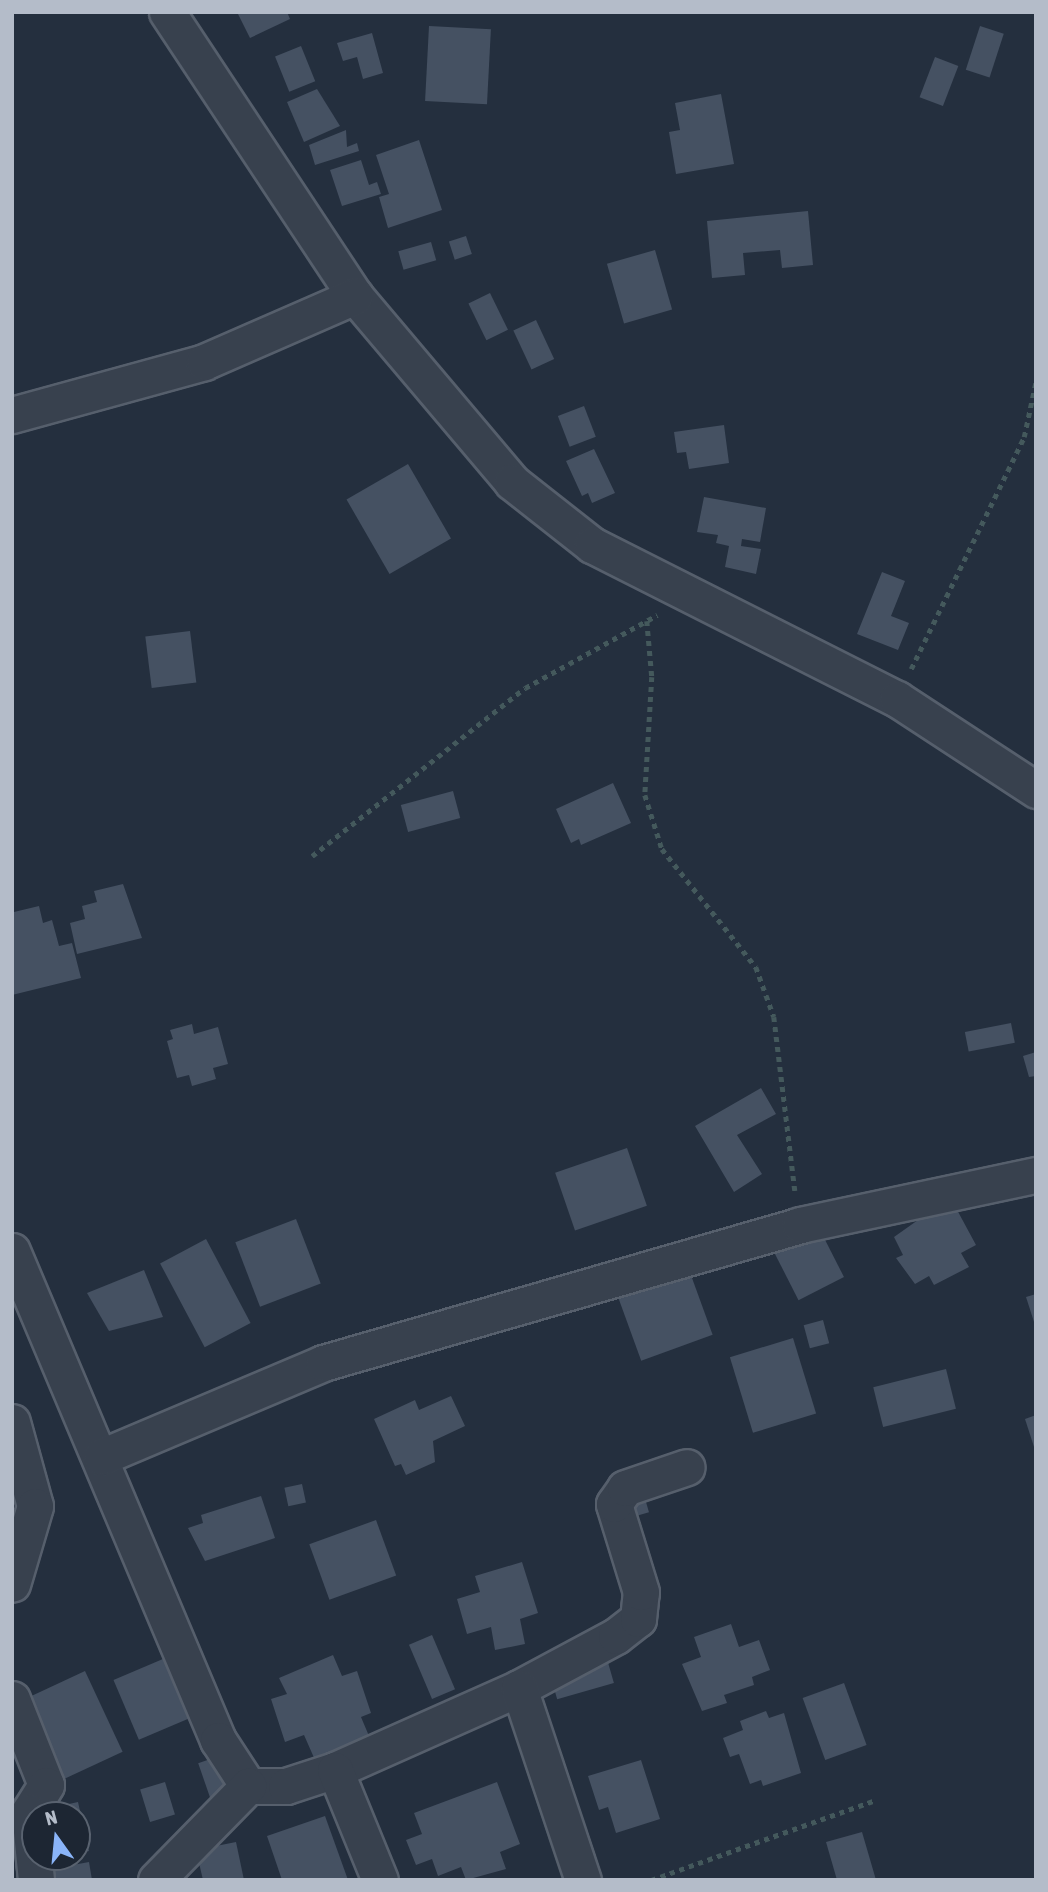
<!DOCTYPE html>
<style>
body{margin:0}
#map{position:relative;width:1048px;height:1892px;overflow:hidden;background:#242f3e;font-family:"Asap Condensed",sans-serif}
div>[style]{position:absolute}
[style*='--x']{left:calc(var(--x)*1px);top:calc(var(--y)*1px);width:calc(var(--w)*1px);rotate:calc(var(--a)*1deg)}
.building>*{inset:0;background:#455162;transform-origin:0 0}
.path>*{height:4.5px;margin-top:-2.25px;transform-origin:0;background:repeating-linear-gradient(90deg,#44595c 0 5px,transparent 0 10px)}
.roads{filter:drop-shadow(2px 0 #565f6c) drop-shadow(-2px 0 #565f6c) drop-shadow(0 2px #565f6c) drop-shadow(0 -2px #565f6c)}
.minor>*{height:35px;margin:-17.5px;padding:0 17.5px;transform-origin:17.5px;border-radius:17.5px;background:#38414e}
span{translate:-50% -50%;white-space:nowrap;text-align:center;line-height:1.15;-webkit-text-stroke:6px #1d2633;paint-order:stroke}
.frame{position:absolute;inset:0;border:14px solid #b4bcc9;pointer-events:none}
.north{position:absolute;left:21px;top:1801px;width:70px;height:70px;box-sizing:border-box;background:#1d2633;border:2px solid #59626f;border-radius:50%;rotate:345deg;font-size:19px;font-weight:700;line-height:28px;text-align:center;color:#b4bcc9}
.north::after{content:'';display:block;margin:auto;width:24px;height:32px;background:#8ab4f8;clip-path:polygon(50% 0,100% 100%,50% 72%,0 100%)}
</style>
<div id="map">
<div class="building">
<i style="clip-path:polygon(237px 12px,287px 12px,290px 19px,250px 38px)"></i>
<i style="left:429px;top:26px;width:62px;height:75px;rotate:3deg"></i>
<i style="left:980px;top:26px;width:25px;height:46px;rotate:18deg"></i>
<i style="clip-path:polygon(372px 33px,383px 73px,363px 79px,357px 57px,343px 61px,337px 43px)"></i>
<i style="left:301px;top:46px;width:38px;height:28px;rotate:68deg"></i>
<i style="left:935px;top:57px;width:25px;height:43px;rotate:21deg"></i>
<i style="clip-path:polygon(317px 89px,340px 126px,304px 142px,287px 102px)"></i>
<i style="clip-path:polygon(721px 94px,734px 164px,676px 174px,669px 132px,680px 130px,675px 103px)"></i>
<i style="clip-path:polygon(346px 130px,347px 147px,357px 143px,359px 151px,315px 165px,309px 145px)"></i>
<i style="clip-path:polygon(419px 140px,442px 210px,388px 228px,379px 197px,389px 194px,376px 155px)"></i>
<i style="clip-path:polygon(361px 160px,369px 185px,377px 182px,381px 194px,342px 206px,330px 170px)"></i>
<i style="clip-path:polygon(808px 211px,813px 265px,782px 268px,780px 250px,743px 253px,745px 275px,712px 278px,707px 221px)"></i>
<i style="left:466px;top:236px;width:19px;height:18px;rotate:72deg"></i>
<i style="left:431px;top:242px;width:19px;height:34px;rotate:74deg"></i>
<i style="left:655px;top:250px;width:62px;height:50px;rotate:74deg"></i>
<i style="left:490px;top:293px;width:41px;height:24px;rotate:64deg"></i>
<i style="left:536px;top:320px;width:43px;height:25px;rotate:65deg"></i>
<i style="left:584px;top:406px;width:33px;height:28px;rotate:69deg"></i>
<i style="clip-path:polygon(724px 425px,729px 463px,689px 469px,686px 452px,677px 453px,674px 432px)"></i>
<i style="clip-path:polygon(594px 449px,615px 493px,592px 503px,588px 493px,582px 496px,566px 461px)"></i>
<i style="left:408px;top:464px;width:86px;height:71px;rotate:60deg"></i>
<i style="clip-path:polygon(704px 497px,766px 508px,760px 542px,742px 539px,741px 546px,761px 549px,756px 574px,725px 567px,729px 546px,716px 543px,718px 535px,697px 532px)"></i>
<i style="clip-path:polygon(882px 572px,905px 581px,891px 616px,909px 623px,898px 650px,857px 634px)"></i>
<i style="left:190px;top:631px;width:52px;height:45px;rotate:83deg"></i>
<i style="clip-path:polygon(613px 783px,631px 823px,581px 845px,579px 839px,571px 843px,556px 809px)"></i>
<i style="left:453px;top:791px;width:28px;height:54px;rotate:75deg"></i>
<i style="clip-path:polygon(123px 884px,142px 938px,77px 954px,70px 923px,85px 919px,82px 906px,97px 902px,94px 891px)"></i>
<i style="clip-path:polygon(39px 906px,43px 923px,52px 920px,59px 946px,72px 943px,81px 978px,12px 995px,14px 912px)"></i>
<i style="left:1011px;top:1023px;width:20px;height:47px;rotate:79deg"></i>
<i style="clip-path:polygon(192px 1024px,194px 1034px,218px 1027px,228px 1064px,213px 1068px,216px 1079px,192px 1086px,189px 1075px,177px 1078px,167px 1041px,173px 1039px,170px 1030px)"></i>
<i style="clip-path:polygon(1036px 1052px,1036px 1076px,1029px 1077px,1023px 1056px)"></i>
<i style="clip-path:polygon(761px 1088px,776px 1114px,737px 1135px,762px 1174px,734px 1192px,695px 1126px)"></i>
<i style="left:627px;top:1148px;width:61px;height:76px;rotate:71deg"></i>
<i style="clip-path:polygon(935px 1208px,940px 1216px,956px 1208px,976px 1245px,961px 1253px,969px 1267px,934px 1285px,929px 1276px,915px 1284px,896px 1258px,903px 1255px,894px 1237px)"></i>
<i style="left:296px;top:1219px;width:69px;height:65px;rotate:69deg"></i>
<i style="left:819px;top:1228px;width:55px;height:51px;rotate:63deg"></i>
<i style="left:206px;top:1239px;width:95px;height:52px;rotate:62deg"></i>
<i style="left:688px;top:1267px;width:72px;height:76px;rotate:70deg"></i>
<i style="clip-path:polygon(144px 1270px,163px 1317px,109px 1331px,87px 1293px)"></i>
<i style="clip-path:polygon(1036px 1294px,1036px 1325px,1035px 1325px,1026px 1297px)"></i>
<i style="left:823px;top:1320px;width:24px;height:20px;rotate:75deg"></i>
<i style="left:793px;top:1338px;width:79px;height:66px;rotate:73deg"></i>
<i style="left:946px;top:1369px;width:41px;height:75px;rotate:76deg"></i>
<i style="clip-path:polygon(451px 1396px,465px 1426px,433px 1441px,435px 1462px,406px 1475px,401px 1464px,395px 1466px,374px 1419px,415px 1400px,419px 1410px)"></i>
<i style="clip-path:polygon(1036px 1415px,1036px 1450px,1035px 1450px,1025px 1419px)"></i>
<i style="left:302px;top:1484px;width:19px;height:18px;rotate:78deg"></i>
<i style="left:644px;top:1495px;width:18px;height:25px;rotate:74deg"></i>
<i style="clip-path:polygon(261px 1496px,275px 1538px,205px 1561px,188px 1528px,203px 1523px,201px 1515px)"></i>
<i style="left:376px;top:1520px;width:59px;height:71px;rotate:70deg"></i>
<i style="clip-path:polygon(522px 1562px,538px 1613px,520px 1619px,525px 1644px,495px 1650px,491px 1627px,467px 1634px,457px 1599px,480px 1592px,475px 1576px)"></i>
<i style="clip-path:polygon(731px 1624px,739px 1647px,759px 1640px,770px 1670px,752px 1677px,754px 1685px,724px 1695px,727px 1703px,702px 1711px,682px 1664px,701px 1657px,694px 1637px)"></i>
<i style="left:432px;top:1635px;width:59px;height:25px;rotate:67deg"></i>
<i style="left:177px;top:1653px;width:65px;height:69px;rotate:67deg"></i>
<i style="clip-path:polygon(333px 1655px,342px 1676px,357px 1671px,371px 1713px,361px 1717px,369px 1736px,315px 1760px,304px 1735px,285px 1742px,271px 1699px,287px 1694px,279px 1678px)"></i>
<i style="left:607px;top:1659px;width:25px;height:59px;rotate:74deg"></i>
<i style="left:85px;top:1671px;width:89px;height:68px;rotate:65deg"></i>
<i style="left:844px;top:1683px;width:66px;height:44px;rotate:70deg"></i>
<i style="clip-path:polygon(766px 1711px,769px 1718px,784px 1713px,801px 1773px,763px 1786px,761px 1780px,750px 1784px,739px 1754px,730px 1757px,723px 1738px,743px 1730px,740px 1721px)"></i>
<i style="left:219px;top:1756px;width:43px;height:22px;rotate:71deg"></i>
<i style="clip-path:polygon(641px 1760px,660px 1819px,616px 1833px,608px 1807px,599px 1810px,588px 1776px)"></i>
<i style="left:165px;top:1782px;width:34px;height:26px;rotate:73deg"></i>
<i style="clip-path:polygon(497px 1782px,520px 1844px,500px 1852px,506px 1869px,466px 1880px,461px 1867px,438px 1876px,432px 1859px,416px 1865px,406px 1840px,422px 1834px,414px 1813px)"></i>
<i style="clip-path:polygon(78px 1802px,89px 1851px,77px 1854px,77px 1815px,33px 1812px)"></i>
<i style="clip-path:polygon(325px 1816px,348px 1880px,282px 1880px,267px 1836px)"></i>
<i style="clip-path:polygon(862px 1832px,876px 1880px,837px 1880px,826px 1842px)"></i>
<i style="clip-path:polygon(236px 1842px,244px 1880px,203px 1880px,196px 1850px)"></i>
<i style="clip-path:polygon(89px 1862px,92px 1880px,48px 1880px,46px 1870px)"></i>
</div>
<div class="path">
<i style="--x:647;--y:621;--w:56;--a:84.9"></i>
<i style="--x:652;--y:677;--w:118;--a:93.4"></i>
<i style="--x:645;--y:795;--w:57;--a:72.5"></i>
<i style="--x:662;--y:849;--w:151;--a:51.5"></i>
<i style="--x:756;--y:967;--w:53;--a:70.2"></i>
<i style="--x:774;--y:1017;--w:175;--a:83.1"></i>
<i style="--x:911;--y:669;--w:258;--a:-64"></i>
<i style="--x:1024;--y:437;--w:57;--a:-77.9"></i>
<i style="--x:312;--y:856;--w:271;--a:-38.3"></i>
<i style="--x:525;--y:688;--w:151;--a:-28.9"></i>
<i style="--x:651;--y:1880;--w:239;--a:-19.6"></i>
</div>
<div class="roads">
<div class="minor">
<i style="--x:167;--y:12;--w:341;--a:56.5"></i>
<i style="--x:355;--y:296;--w:243;--a:49.8"></i>
<i style="--x:512;--y:482;--w:102;--a:38.2"></i>
<i style="--x:592;--y:545;--w:342;--a:26.8"></i>
<i style="--x:897;--y:699;--w:166;--a:33.2"></i>
<i style="--x:12;--y:415;--w:199;--a:-15.4"></i>
<i style="--x:204;--y:362;--w:165;--a:-23.6"></i>
<i style="--x:12;--y:1251;--w:531;--a:67.16"></i>
<i style="--x:218;--y:1740;--w:55;--a:56.9"></i>
<i style="--x:248;--y:1786;--w:38;--a:0"></i>
<i style="--x:286;--y:1786;--w:52;--a:-18.1"></i>
<i style="--x:335;--y:1770;--w:201;--a:-24"></i>
<i style="--x:519;--y:1688;--w:110;--a:-28.2"></i>
<i style="--x:616;--y:1636;--w:28;--a:-38"></i>
<i style="--x:638;--y:1619;--w:27;--a:-84"></i>
<i style="--x:641;--y:1592;--w:92;--a:-107.1"></i>
<i style="--x:614;--y:1504;--w:19;--a:-55"></i>
<i style="--x:625;--y:1488;--w:65;--a:-18.7"></i>
<i style="--x:12;--y:1422;--w:87;--a:74.7"></i>
<i style="--x:35;--y:1506;--w:81;--a:106.4"></i>
<i style="--x:101;--y:1457;--w:241;--a:-22.9"></i>
<i style="--x:323;--y:1363;--w:497;--a:-16.1"></i>
<i style="--x:800;--y:1225;--w:241;--a:-12"></i>
<i style="--x:519;--y:1688;--w:202;--a:71.6"></i>
<i style="--x:12;--y:1699;--w:92;--a:68.4"></i>
<i style="--x:46;--y:1785;--w:32;--a:122"></i>
<i style="--x:29;--y:1812;--w:68;--a:84.1"></i>
<i style="--x:335;--y:1770;--w:119;--a:67.8"></i>
<i style="--x:156;--y:1880;--w:132;--a:-45.6"></i>
</div>
</div>
<div class="frame"></div>
<div class="north">N</div>
</div>
